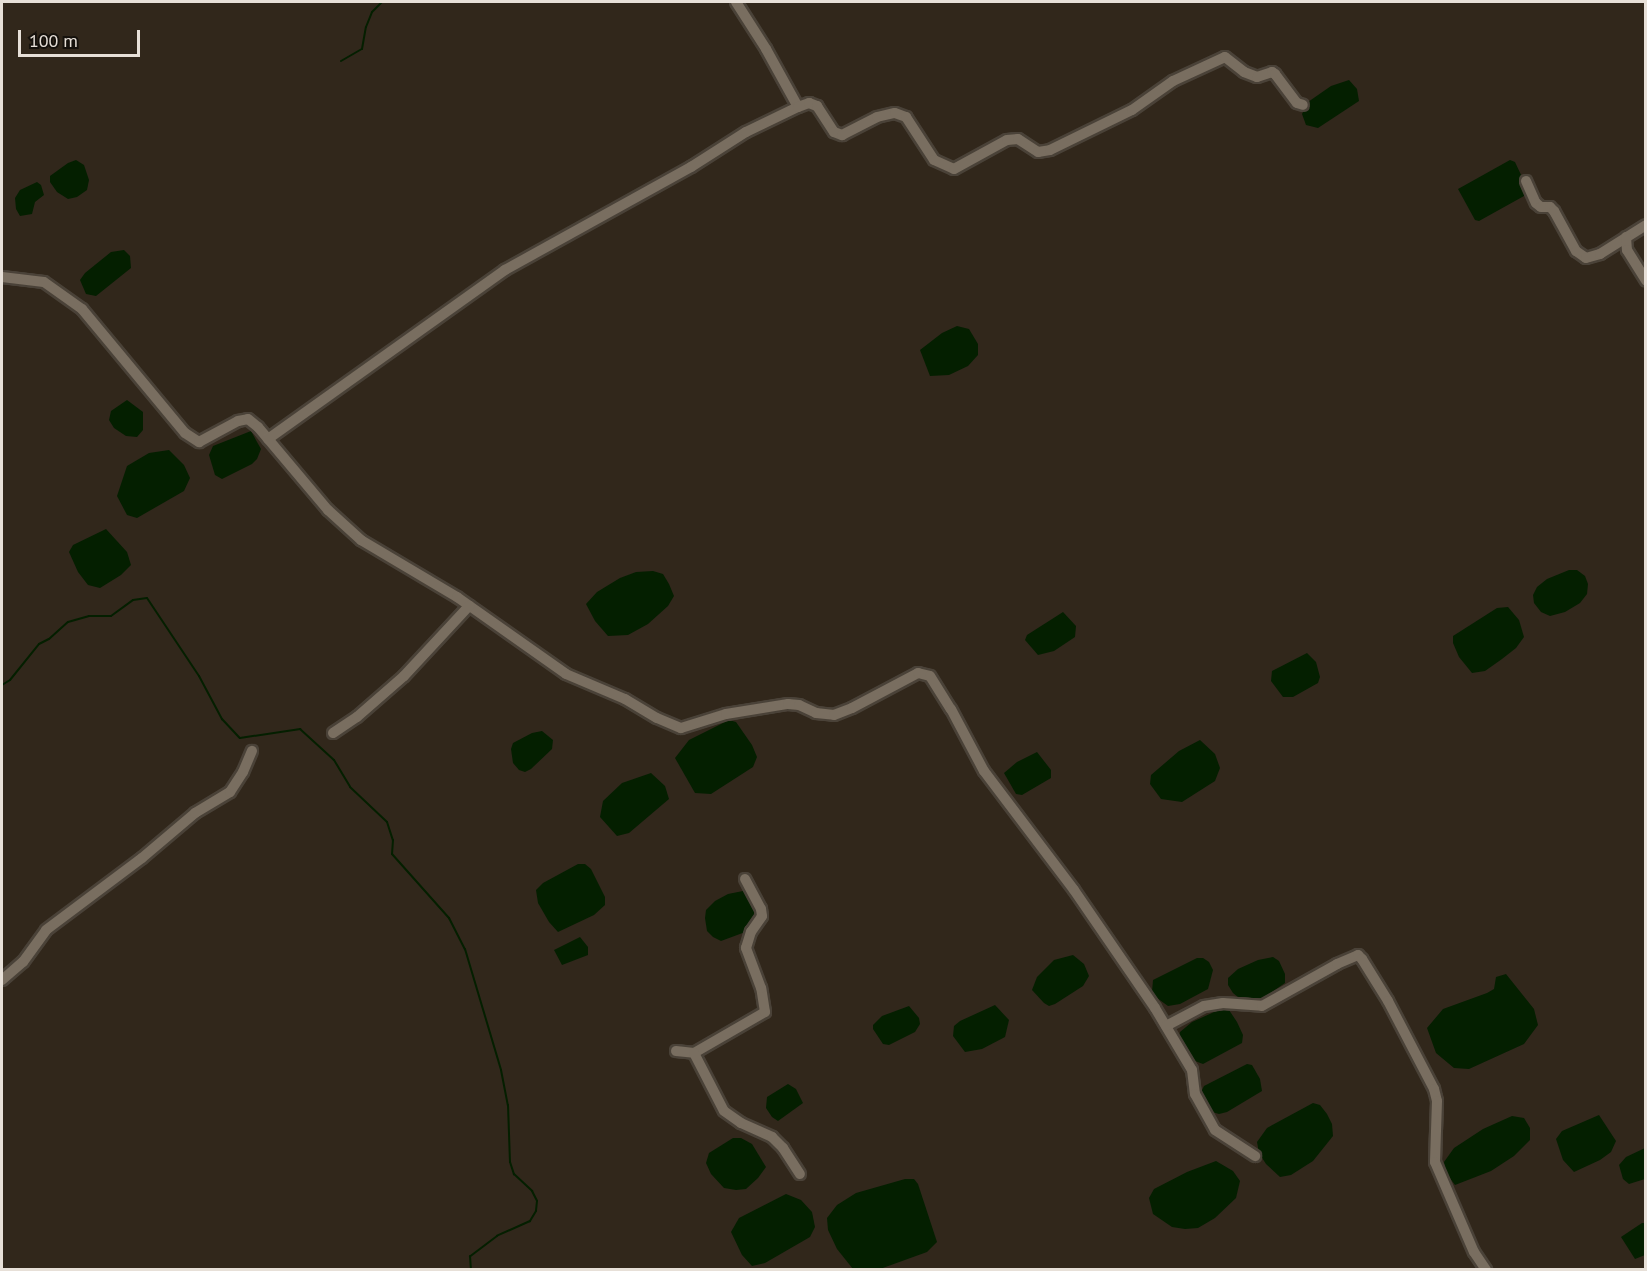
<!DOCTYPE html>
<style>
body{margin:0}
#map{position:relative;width:1647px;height:1271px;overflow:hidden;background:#31271b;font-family:"PT Sans",sans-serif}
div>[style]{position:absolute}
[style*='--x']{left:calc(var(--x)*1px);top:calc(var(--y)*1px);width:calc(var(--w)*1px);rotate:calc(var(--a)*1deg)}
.water>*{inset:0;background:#041f00}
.stream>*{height:2px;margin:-1px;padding:0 1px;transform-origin:1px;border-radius:1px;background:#041f00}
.roads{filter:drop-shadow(2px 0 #4a4238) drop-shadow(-2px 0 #4a4238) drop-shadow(0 2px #4a4238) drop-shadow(0 -2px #4a4238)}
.minor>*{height:10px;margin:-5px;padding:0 5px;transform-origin:5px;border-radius:5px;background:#796e60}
span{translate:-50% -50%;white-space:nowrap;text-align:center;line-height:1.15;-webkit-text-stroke:6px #15110c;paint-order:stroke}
.frame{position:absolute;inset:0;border:3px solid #e7e0d8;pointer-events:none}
.scale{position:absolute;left:18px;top:30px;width:122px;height:27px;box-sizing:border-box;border:3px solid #e7e0d8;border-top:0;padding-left:8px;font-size:18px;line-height:21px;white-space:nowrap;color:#e7e0d8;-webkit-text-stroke:4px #15110c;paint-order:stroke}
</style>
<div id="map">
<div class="water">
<i style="clip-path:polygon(1349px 80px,1357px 89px,1359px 101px,1318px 128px,1306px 125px,1302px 114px,1308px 102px,1331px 86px)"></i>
<i style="clip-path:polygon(76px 160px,84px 165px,89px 180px,87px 190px,77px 197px,68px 199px,57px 192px,50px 182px,50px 176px,68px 163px)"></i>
<i style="clip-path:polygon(1510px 160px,1515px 162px,1522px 177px,1527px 190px,1524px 196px,1479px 221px,1475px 220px,1458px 189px)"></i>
<i style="clip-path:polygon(37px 182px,41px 185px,44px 195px,35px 202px,32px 214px,20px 216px,16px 209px,15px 198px,20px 190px)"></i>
<i style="clip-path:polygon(124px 250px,130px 256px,131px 268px,96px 296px,86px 294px,80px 280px,85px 273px,111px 252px)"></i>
<i style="clip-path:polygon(957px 326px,969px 329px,978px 344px,978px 355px,968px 366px,949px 375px,930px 376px,920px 350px,942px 333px)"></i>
<i style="clip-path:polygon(127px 400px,143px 412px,143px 430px,137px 437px,126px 436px,114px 428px,109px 420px,111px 411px)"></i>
<i style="clip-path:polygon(251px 431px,261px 449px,257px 459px,252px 464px,222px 479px,215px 475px,209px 455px,213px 446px)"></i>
<i style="clip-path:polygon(169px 450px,184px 465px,190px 478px,184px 491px,137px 518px,127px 515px,117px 496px,127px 466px,149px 453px)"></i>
<i style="clip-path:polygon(106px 529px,127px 552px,131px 565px,121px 575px,100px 588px,88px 585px,78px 572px,69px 552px,73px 545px)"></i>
<i style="clip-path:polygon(1569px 570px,1577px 570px,1585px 576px,1588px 584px,1587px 594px,1580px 603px,1565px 612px,1550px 616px,1541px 612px,1534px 603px,1533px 595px,1537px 587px,1547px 579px)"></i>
<i style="clip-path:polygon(653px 571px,663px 574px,669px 584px,674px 596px,668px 606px,648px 624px,628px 635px,608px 636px,595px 621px,586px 604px,597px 592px,620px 578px,636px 572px)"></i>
<i style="clip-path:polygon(1508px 607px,1519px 620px,1524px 637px,1516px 648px,1502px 659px,1485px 671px,1472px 673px,1459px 657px,1453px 643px,1453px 636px,1497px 608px)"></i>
<i style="clip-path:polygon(1063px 612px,1076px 626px,1075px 637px,1054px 651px,1038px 655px,1025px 640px,1027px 635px)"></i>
<i style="clip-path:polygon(1307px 653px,1316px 662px,1320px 677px,1318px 683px,1293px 697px,1283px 697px,1271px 681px,1272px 671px)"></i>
<i style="clip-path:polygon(729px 720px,736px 722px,752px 745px,757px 757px,753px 767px,711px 794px,695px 793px,675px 758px,689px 740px)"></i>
<i style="clip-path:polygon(542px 731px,553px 740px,552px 749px,531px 769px,525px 772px,519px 770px,513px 763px,511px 749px,513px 743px,532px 733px)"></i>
<i style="clip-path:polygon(1200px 740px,1215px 754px,1220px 768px,1215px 781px,1182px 802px,1161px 799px,1150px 784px,1151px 775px,1179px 751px)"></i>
<i style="clip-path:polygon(1037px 752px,1051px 770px,1051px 778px,1022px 795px,1016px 794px,1004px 773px,1017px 762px)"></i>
<i style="clip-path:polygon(651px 773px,665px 786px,669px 799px,629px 833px,617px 836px,600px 817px,603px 801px,622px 783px)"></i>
<i style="clip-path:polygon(578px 864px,585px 864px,591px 869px,605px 897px,605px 905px,594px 915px,558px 932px,549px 922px,538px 903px,536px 890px,543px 883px)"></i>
<i style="clip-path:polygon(743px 891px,748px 893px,759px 914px,748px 931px,721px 941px,713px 937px,707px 931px,705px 918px,706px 910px,715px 901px,728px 894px)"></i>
<i style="clip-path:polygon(580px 937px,588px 947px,588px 955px,562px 965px,554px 950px)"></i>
<i style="clip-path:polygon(1073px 955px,1084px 964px,1089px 976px,1083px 986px,1055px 1004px,1049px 1006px,1044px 1003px,1032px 990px,1037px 977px,1054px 960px)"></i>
<i style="clip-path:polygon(1273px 957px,1279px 961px,1285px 974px,1285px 983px,1256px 1003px,1244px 1002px,1233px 993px,1228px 985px,1228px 978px,1238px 969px,1258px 960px)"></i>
<i style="clip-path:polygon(1197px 958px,1203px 958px,1209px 962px,1213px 970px,1208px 989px,1180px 1004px,1168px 1006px,1157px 998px,1152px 992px,1153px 980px)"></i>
<i style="clip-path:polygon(1506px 974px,1534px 1009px,1538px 1025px,1524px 1044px,1469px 1069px,1454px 1068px,1436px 1053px,1427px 1028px,1443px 1009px,1487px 993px,1494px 989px,1496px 977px)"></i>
<i style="clip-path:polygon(995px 1005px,1009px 1020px,1005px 1037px,982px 1049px,965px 1052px,953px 1036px,954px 1026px,960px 1021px)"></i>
<i style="clip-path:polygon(909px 1006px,919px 1018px,920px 1024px,915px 1032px,889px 1045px,883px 1044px,873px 1029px,873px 1025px,882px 1016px)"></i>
<i style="clip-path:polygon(1223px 1008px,1229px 1010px,1237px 1022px,1243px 1035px,1242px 1043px,1203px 1064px,1195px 1061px,1187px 1053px,1179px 1037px,1180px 1032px,1192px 1022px)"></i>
<i style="clip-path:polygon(1247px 1064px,1252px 1065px,1260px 1079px,1262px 1091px,1227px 1112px,1219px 1114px,1212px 1112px,1203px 1097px,1202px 1090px,1204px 1086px)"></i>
<i style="clip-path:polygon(788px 1084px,796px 1089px,803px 1103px,778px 1121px,772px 1117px,766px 1108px,767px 1097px)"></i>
<i style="clip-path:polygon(1313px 1103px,1320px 1105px,1327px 1114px,1332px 1124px,1333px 1136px,1313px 1161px,1291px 1175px,1280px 1177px,1266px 1164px,1259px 1153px,1257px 1142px,1267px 1128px)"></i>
<i style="clip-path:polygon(1599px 1115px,1616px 1141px,1611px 1152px,1600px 1160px,1574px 1172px,1563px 1160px,1556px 1139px,1562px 1131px)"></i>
<i style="clip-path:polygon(1512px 1116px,1524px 1118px,1530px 1128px,1530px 1140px,1514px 1156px,1491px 1171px,1455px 1185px,1446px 1173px,1444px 1162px,1454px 1148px,1483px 1129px)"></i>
<i style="clip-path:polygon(733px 1138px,741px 1138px,752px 1144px,766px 1167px,758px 1178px,746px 1189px,736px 1190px,724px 1188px,711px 1174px,706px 1163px,709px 1153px)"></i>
<i style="clip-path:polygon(1645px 1148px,1645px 1179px,1629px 1184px,1623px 1179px,1619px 1165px,1626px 1157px)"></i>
<i style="clip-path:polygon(1216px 1161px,1233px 1171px,1240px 1181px,1236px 1198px,1215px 1218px,1198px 1228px,1185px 1229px,1172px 1227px,1153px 1214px,1149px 1198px,1154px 1189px,1187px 1172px)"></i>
<i style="clip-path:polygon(905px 1179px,914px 1179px,918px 1184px,937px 1242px,927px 1252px,880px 1269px,853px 1269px,837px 1249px,828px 1230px,827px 1218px,837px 1205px,856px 1193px)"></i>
<i style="clip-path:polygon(786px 1194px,801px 1200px,812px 1212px,815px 1227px,810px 1237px,765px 1263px,752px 1266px,742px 1255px,731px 1232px,739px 1218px)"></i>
<i style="clip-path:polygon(1642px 1223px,1645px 1223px,1645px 1255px,1635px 1259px,1621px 1237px)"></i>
</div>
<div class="stream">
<i style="--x:341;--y:61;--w:24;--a:-30"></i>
<i style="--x:362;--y:49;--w:22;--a:-80"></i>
<i style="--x:366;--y:27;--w:16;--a:-68"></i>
<i style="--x:372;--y:12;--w:14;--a:-45"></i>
<i style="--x:2;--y:685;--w:9;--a:-32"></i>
<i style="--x:10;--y:680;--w:46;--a:-51.1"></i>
<i style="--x:39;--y:644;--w:11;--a:-27"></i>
<i style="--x:49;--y:639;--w:25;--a:-42"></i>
<i style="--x:68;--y:622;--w:22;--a:-16"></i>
<i style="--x:89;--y:616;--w:22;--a:0"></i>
<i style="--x:111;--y:616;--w:27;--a:-36"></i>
<i style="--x:133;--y:600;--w:14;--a:-8"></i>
<i style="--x:147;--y:598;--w:94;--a:56.3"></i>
<i style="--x:199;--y:676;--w:49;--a:61.9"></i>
<i style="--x:222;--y:719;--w:26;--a:47"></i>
<i style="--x:240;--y:738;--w:61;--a:-8.5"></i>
<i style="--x:300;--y:729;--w:46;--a:42.4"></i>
<i style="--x:334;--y:760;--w:31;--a:59"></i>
<i style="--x:350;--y:787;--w:51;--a:43.4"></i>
<i style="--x:387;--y:822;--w:19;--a:72"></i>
<i style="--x:393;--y:840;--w:14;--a:94"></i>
<i style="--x:392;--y:854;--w:86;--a:48.3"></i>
<i style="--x:449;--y:918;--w:35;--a:63"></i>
<i style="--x:465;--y:949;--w:126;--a:73.4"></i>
<i style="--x:501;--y:1070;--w:36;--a:79"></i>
<i style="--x:508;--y:1105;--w:57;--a:88"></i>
<i style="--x:510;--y:1162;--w:13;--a:72"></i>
<i style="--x:514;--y:1174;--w:25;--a:43"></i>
<i style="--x:532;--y:1191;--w:11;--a:63"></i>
<i style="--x:537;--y:1201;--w:10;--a:96"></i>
<i style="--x:536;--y:1211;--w:12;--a:121"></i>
<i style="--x:530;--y:1221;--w:36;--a:156"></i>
<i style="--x:497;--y:1236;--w:34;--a:143"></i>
<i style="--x:470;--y:1256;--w:14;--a:86"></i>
</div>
<div class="roads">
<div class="minor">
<i style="--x:736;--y:2;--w:56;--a:57.4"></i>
<i style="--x:766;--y:49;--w:66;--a:61.1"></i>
<i style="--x:1526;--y:181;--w:24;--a:66"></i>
<i style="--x:1536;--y:203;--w:6;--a:39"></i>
<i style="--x:1541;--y:207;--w:9;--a:0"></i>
<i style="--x:1550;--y:207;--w:6;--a:45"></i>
<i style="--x:1554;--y:211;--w:46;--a:61.2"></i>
<i style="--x:1576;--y:251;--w:12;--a:35"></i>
<i style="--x:1586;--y:258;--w:15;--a:-16"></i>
<i style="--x:1600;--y:254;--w:54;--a:-32.2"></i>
<i style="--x:1626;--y:237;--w:13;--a:86"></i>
<i style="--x:1627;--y:250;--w:36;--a:58"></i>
<i style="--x:2;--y:277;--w:42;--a:6.8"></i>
<i style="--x:44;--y:282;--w:47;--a:35.4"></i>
<i style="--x:82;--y:309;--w:161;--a:50.3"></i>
<i style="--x:185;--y:433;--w:17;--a:33"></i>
<i style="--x:199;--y:442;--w:44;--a:-28.3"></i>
<i style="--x:238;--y:421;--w:10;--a:-11"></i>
<i style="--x:248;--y:419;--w:13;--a:39"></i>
<i style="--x:258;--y:427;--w:109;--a:49.9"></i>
<i style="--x:328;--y:510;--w:45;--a:42.3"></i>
<i style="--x:361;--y:540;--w:112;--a:30.7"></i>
<i style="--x:457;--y:597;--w:133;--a:35.2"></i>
<i style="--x:566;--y:674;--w:64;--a:23"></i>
<i style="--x:625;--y:699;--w:37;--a:31"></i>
<i style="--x:657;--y:718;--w:26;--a:23"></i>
<i style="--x:681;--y:728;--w:47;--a:-17.3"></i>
<i style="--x:726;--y:714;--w:63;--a:-9.2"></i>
<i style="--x:788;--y:704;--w:11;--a:5"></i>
<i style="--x:799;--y:705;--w:19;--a:25"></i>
<i style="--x:816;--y:713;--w:18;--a:6"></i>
<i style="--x:834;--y:715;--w:19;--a:-21"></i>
<i style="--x:852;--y:708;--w:75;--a:-27.9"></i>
<i style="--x:918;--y:673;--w:12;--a:14"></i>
<i style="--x:930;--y:676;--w:39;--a:58"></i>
<i style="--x:951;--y:709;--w:70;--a:62"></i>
<i style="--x:984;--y:771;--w:149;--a:52.9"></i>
<i style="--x:1074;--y:890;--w:143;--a:55.5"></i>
<i style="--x:1155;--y:1008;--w:72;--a:59.2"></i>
<i style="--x:1192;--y:1070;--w:24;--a:83"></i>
<i style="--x:1195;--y:1094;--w:41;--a:60.9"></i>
<i style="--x:1215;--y:1130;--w:48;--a:33"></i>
<i style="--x:268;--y:439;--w:291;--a:-35.5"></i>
<i style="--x:505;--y:270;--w:213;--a:-29"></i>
<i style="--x:691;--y:167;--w:65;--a:-32.5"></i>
<i style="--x:746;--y:132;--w:58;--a:-25.7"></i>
<i style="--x:798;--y:107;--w:12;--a:-20"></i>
<i style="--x:809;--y:103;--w:9;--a:21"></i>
<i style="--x:817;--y:106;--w:31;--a:57"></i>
<i style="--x:834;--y:132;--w:9;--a:21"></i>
<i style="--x:842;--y:135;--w:39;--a:-27"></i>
<i style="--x:877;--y:117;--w:18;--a:-13"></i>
<i style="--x:895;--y:113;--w:12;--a:20"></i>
<i style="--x:906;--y:117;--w:51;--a:56.9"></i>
<i style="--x:934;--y:160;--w:22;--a:24"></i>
<i style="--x:954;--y:169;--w:60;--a:-28.7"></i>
<i style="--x:1007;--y:140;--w:11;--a:-5"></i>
<i style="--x:1018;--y:139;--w:24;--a:33"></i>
<i style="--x:1038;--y:152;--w:12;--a:-9"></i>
<i style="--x:1050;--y:150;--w:91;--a:-26"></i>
<i style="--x:1132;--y:110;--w:50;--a:-35.3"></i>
<i style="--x:1173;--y:81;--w:57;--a:-24.8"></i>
<i style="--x:1225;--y:57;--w:24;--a:38"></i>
<i style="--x:1244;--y:72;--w:14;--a:21"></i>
<i style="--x:1257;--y:77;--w:16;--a:-18"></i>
<i style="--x:1272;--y:72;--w:4;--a:34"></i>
<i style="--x:1275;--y:74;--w:36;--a:53"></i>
<i style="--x:1297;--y:103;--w:6;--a:18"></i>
<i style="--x:333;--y:733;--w:29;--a:-34"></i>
<i style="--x:357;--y:717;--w:62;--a:-41.1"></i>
<i style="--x:404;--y:676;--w:96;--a:-47.1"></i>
<i style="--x:2;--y:980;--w:28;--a:-41"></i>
<i style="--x:23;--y:962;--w:39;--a:-54"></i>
<i style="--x:46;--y:930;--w:120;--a:-36.9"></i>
<i style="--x:142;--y:858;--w:70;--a:-40.3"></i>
<i style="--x:195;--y:813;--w:41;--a:-31"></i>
<i style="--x:230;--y:792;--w:24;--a:-57"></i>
<i style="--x:243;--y:772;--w:23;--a:-67"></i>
<i style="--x:1166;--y:1026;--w:43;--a:-27.8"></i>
<i style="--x:1204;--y:1006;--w:19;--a:-9"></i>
<i style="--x:1223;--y:1003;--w:39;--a:4"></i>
<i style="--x:1262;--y:1006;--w:86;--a:-29.2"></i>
<i style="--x:1337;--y:964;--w:23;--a:-23"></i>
<i style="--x:1358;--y:955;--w:6;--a:45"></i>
<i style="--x:1362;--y:959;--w:49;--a:58.2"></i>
<i style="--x:1388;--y:1001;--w:99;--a:62.4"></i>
<i style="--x:1434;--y:1089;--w:12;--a:76"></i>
<i style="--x:1437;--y:1101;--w:61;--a:91.9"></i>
<i style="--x:1435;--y:1162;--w:98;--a:66.6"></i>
<i style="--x:1474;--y:1252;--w:22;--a:56"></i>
<i style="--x:676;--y:1051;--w:18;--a:6"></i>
<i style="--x:694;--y:1053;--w:82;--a:-30"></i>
<i style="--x:765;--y:1012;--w:24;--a:-99"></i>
<i style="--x:761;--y:988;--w:43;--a:-110.6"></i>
<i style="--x:746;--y:948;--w:17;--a:-73"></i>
<i style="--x:751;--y:932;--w:19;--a:-55"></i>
<i style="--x:762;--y:916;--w:7;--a:-98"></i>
<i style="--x:761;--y:909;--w:34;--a:-118"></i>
<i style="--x:694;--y:1053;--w:65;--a:62.7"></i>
<i style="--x:724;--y:1111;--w:21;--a:35"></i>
<i style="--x:741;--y:1123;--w:34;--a:24"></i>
<i style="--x:772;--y:1137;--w:16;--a:45"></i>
<i style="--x:783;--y:1148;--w:31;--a:57"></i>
</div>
</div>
<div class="frame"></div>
<div class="scale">100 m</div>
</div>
